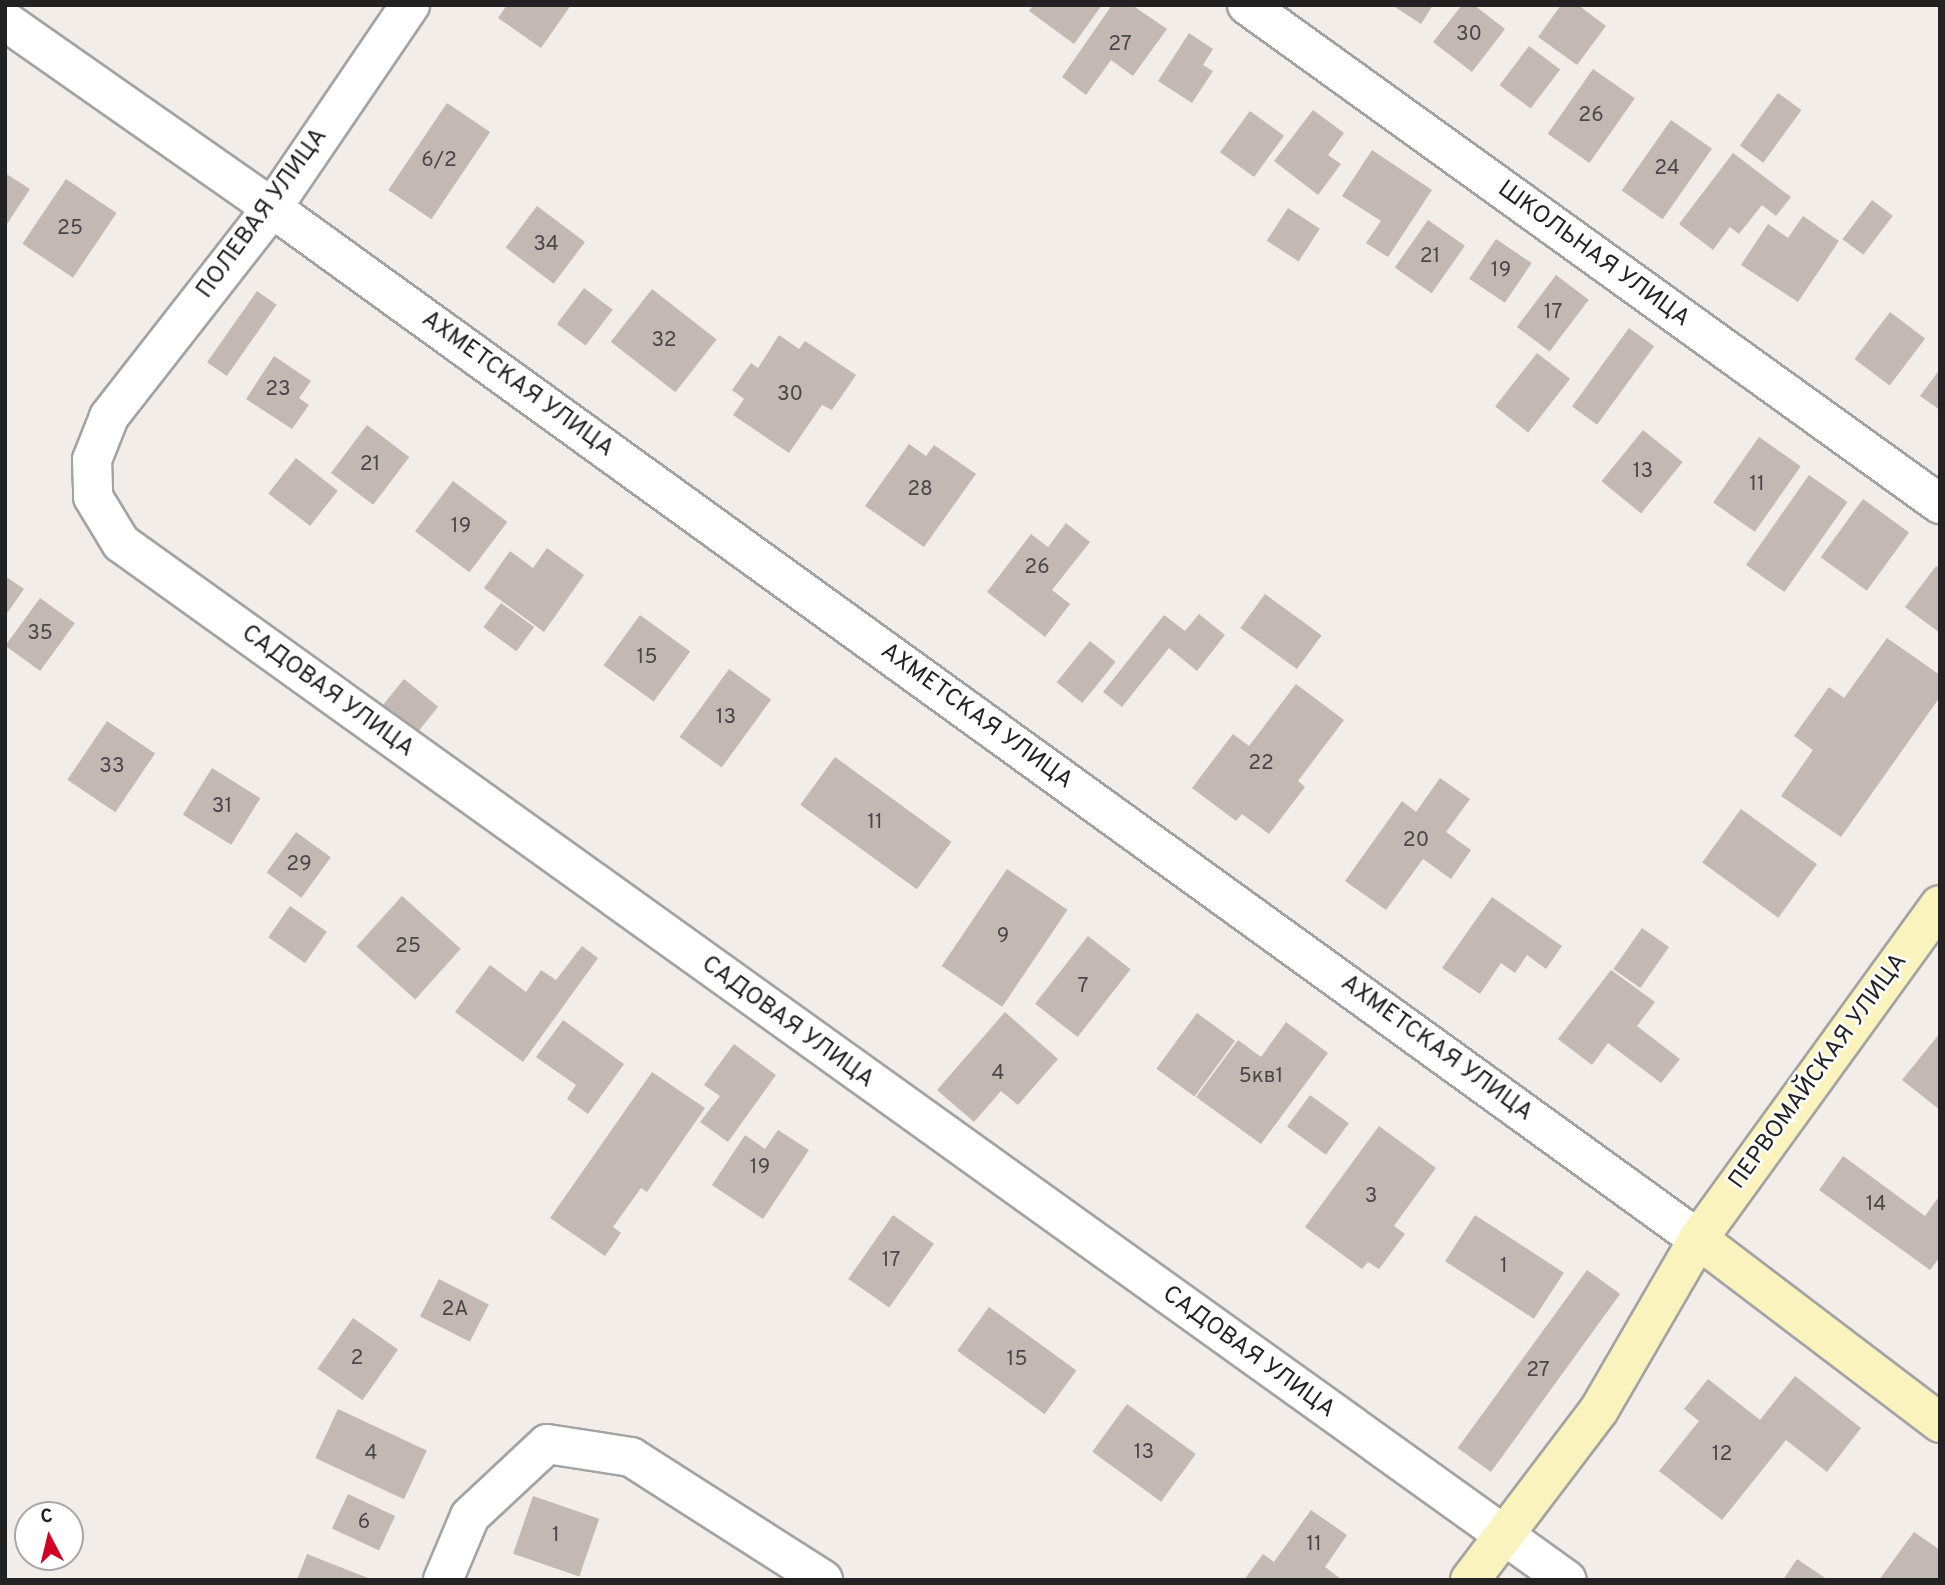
<!DOCTYPE html>
<meta charset="utf-8">
<style>
body{margin:0}
#map{position:relative;width:1945px;height:1585px;overflow:hidden;background:#f2ede8;font-family:Overpass,sans-serif}
div>[style]{position:absolute}
[style*='--x']{left:calc(var(--x)*1px);top:calc(var(--y)*1px);width:calc(var(--w)*1px);rotate:calc(var(--a)*1deg)}
.building>*{inset:0;background:#c3b8b4;transform-origin:0 0}
.roads{filter:drop-shadow(2px 0 #a3a3a3) drop-shadow(-2px 0 #a3a3a3) drop-shadow(0 2px #a3a3a3) drop-shadow(0 -2px #a3a3a3)}
.street>*{height:38px;margin:-19px;padding:0 19px;transform-origin:19px;border-radius:19px;background:#fff}
.secondary>*{height:38px;margin:-19px;padding:0 19px;transform-origin:19px;border-radius:19px;background:#fbf3bd}
span{translate:-50% -50%;white-space:nowrap;text-align:center;line-height:1.15;-webkit-text-stroke:5px #fff;paint-order:stroke}
.number-label{font-size:21px;color:#4a4846}
.number-label span{-webkit-text-stroke-width:0}
.street-label{font-size:24px;color:#222}
.frame{position:absolute;inset:0;border:7px solid #222;pointer-events:none}
.north{position:absolute;left:14px;top:1501px;width:70px;height:70px;box-sizing:border-box;background:#fff;border:2px solid #a7a7a7;border-radius:50%;rotate:353deg;font-size:19px;font-weight:700;line-height:28px;text-align:center;color:#222}
.north::after{content:'';display:block;margin:auto;width:24px;height:32px;background:#d30026;clip-path:polygon(50% 0,100% 100%,50% 72%,0 100%)}
</style>
<div id="map">
<div class="building">
<i style="clip-path:polygon(507px 5px,571px 5px,541px 48px,498px 18px)"></i>
<i style="clip-path:polygon(1033px 5px,1102px 5px,1074px 44px,1029px 11px)"></i>
<i style="clip-path:polygon(1112px 5px,1132px 5px,1167px 29px,1133px 76px,1111px 60px,1086px 95px,1062px 77px)"></i>
<i style="clip-path:polygon(1392px 5px,1433px 5px,1421px 24px)"></i>
<i style="clip-path:polygon(1462px 5px,1474px 5px,1505px 29px,1472px 72px,1433px 42px)"></i>
<i style="clip-path:polygon(1561px 5px,1578px 5px,1606px 26px,1577px 65px,1538px 37px)"></i>
<i style="clip-path:polygon(1189px 33px,1213px 49px,1203px 65px,1213px 71px,1192px 103px,1158px 81px)"></i>
<i style="left:1529px;top:46px;width:39px;height:49px;rotate:37deg"></i>
<i style="left:1593px;top:69px;width:51px;height:79px;rotate:35deg"></i>
<i style="left:1778px;top:93px;width:29px;height:65px;rotate:36deg"></i>
<i style="left:447px;top:103px;width:52px;height:105px;rotate:34deg"></i>
<i style="clip-path:polygon(1313px 110px,1344px 133px,1328px 155px,1341px 164px,1318px 195px,1274px 161px)"></i>
<i style="left:1250px;top:111px;width:42px;height:51px;rotate:36deg"></i>
<i style="left:1671px;top:120px;width:50px;height:86px;rotate:35deg"></i>
<i style="clip-path:polygon(1372px 150px,1432px 190px,1388px 257px,1366px 243px,1381px 221px,1342px 196px)"></i>
<i style="clip-path:polygon(1733px 153px,1791px 197px,1776px 216px,1762px 205px,1739px 234px,1730px 227px,1713px 250px,1679px 224px)"></i>
<i style="clip-path:polygon(5px 173px,30px 189px,5px 227px)"></i>
<i style="left:66px;top:179px;width:61px;height:78px;rotate:34deg"></i>
<i style="left:1872px;top:200px;width:26px;height:49px;rotate:37deg"></i>
<i style="left:537px;top:206px;width:60px;height:52px;rotate:37deg"></i>
<i style="left:1288px;top:208px;width:38px;height:39px;rotate:33deg"></i>
<i style="clip-path:polygon(1803px 216px,1839px 241px,1798px 302px,1741px 265px,1768px 224px,1788px 238px)"></i>
<i style="left:1428px;top:220px;width:45px;height:58px;rotate:35deg"></i>
<i style="left:1496px;top:239px;width:43px;height:48px;rotate:34deg"></i>
<i style="left:1556px;top:275px;width:41px;height:65px;rotate:37deg"></i>
<i style="left:584px;top:288px;width:36px;height:45px;rotate:37deg"></i>
<i style="left:652px;top:289px;width:82px;height:67px;rotate:38deg"></i>
<i style="left:257px;top:291px;width:24px;height:87px;rotate:35deg"></i>
<i style="left:1890px;top:312px;width:44px;height:59px;rotate:37deg"></i>
<i style="left:1629px;top:328px;width:31px;height:97px;rotate:36deg"></i>
<i style="clip-path:polygon(779px 335px,799px 349px,805px 341px,856px 375px,832px 410px,822px 405px,789px 453px,733px 415px,744px 399px,732px 390px,751px 363px,758px 368px)"></i>
<i style="left:1537px;top:353px;width:42px;height:68px;rotate:38deg"></i>
<i style="clip-path:polygon(274px 356px,311px 381px,299px 398px,309px 405px,292px 429px,246px 399px)"></i>
<i style="clip-path:polygon(1940px 369px,1940px 410px,1920px 396px)"></i>
<i style="left:367px;top:425px;width:53px;height:60px;rotate:37deg"></i>
<i style="left:1643px;top:430px;width:51px;height:66px;rotate:39deg"></i>
<i style="left:1759px;top:437px;width:51px;height:80px;rotate:35deg"></i>
<i style="clip-path:polygon(909px 444px,926px 456px,934px 445px,976px 474px,924px 547px,865px 506px)"></i>
<i style="left:296px;top:458px;width:53px;height:45px;rotate:38deg"></i>
<i style="left:1809px;top:475px;width:47px;height:110px;rotate:35deg"></i>
<i style="left:453px;top:481px;width:68px;height:63px;rotate:37deg"></i>
<i style="left:1863px;top:499px;width:57px;height:72px;rotate:36deg"></i>
<i style="clip-path:polygon(1066px 523px,1090px 542px,1052px 590px,1070px 604px,1045px 637px,987px 592px,1031px 534px,1048px 547px)"></i>
<i style="clip-path:polygon(547px 548px,584px 575px,544px 632px,484px 588px,510px 551px,533px 568px)"></i>
<i style="clip-path:polygon(1936px 566px,1940px 568px,1940px 633px,1905px 607px)"></i>
<i style="clip-path:polygon(5px 576px,24px 589px,5px 616px)"></i>
<i style="left:1265px;top:594px;width:70px;height:42px;rotate:36deg"></i>
<i style="left:40px;top:598px;width:43px;height:59px;rotate:36deg"></i>
<i style="left:501px;top:603px;width:41px;height:30px;rotate:36deg"></i>
<i style="clip-path:polygon(1199px 614px,1225px 635px,1197px 671px,1169px 648px,1122px 707px,1103px 692px,1164px 615px,1185px 631px)"></i>
<i style="left:640px;top:615px;width:62px;height:62px;rotate:36deg"></i>
<i style="clip-path:polygon(1887px 638px,1940px 675px,1940px 697px,1841px 837px,1781px 796px,1813px 750px,1794px 736px,1829px 687px,1844px 698px)"></i>
<i style="left:1090px;top:641px;width:33px;height:53px;rotate:39deg"></i>
<i style="left:729px;top:669px;width:52px;height:84px;rotate:36deg"></i>
<i style="left:404px;top:679px;width:44px;height:38px;rotate:39deg"></i>
<i style="clip-path:polygon(1296px 684px,1344px 720px,1298px 781px,1305px 787px,1269px 834px,1242px 814px,1236px 821px,1192px 788px,1233px 734px,1249px 746px)"></i>
<i style="left:107px;top:721px;width:58px;height:71px;rotate:34deg"></i>
<i style="left:835px;top:757px;width:144px;height:59px;rotate:36deg"></i>
<i style="left:212px;top:768px;width:57px;height:55px;rotate:32deg"></i>
<i style="clip-path:polygon(1440px 778px,1470px 799px,1446px 832px,1471px 850px,1451px 879px,1423px 859px,1386px 910px,1345px 881px,1402px 801px,1416px 812px)"></i>
<i style="left:1741px;top:809px;width:94px;height:66px;rotate:36deg"></i>
<i style="left:296px;top:832px;width:43px;height:50px;rotate:36deg"></i>
<i style="left:1007px;top:869px;width:73px;height:117px;rotate:34deg"></i>
<i style="left:402px;top:896px;width:79px;height:68px;rotate:42deg"></i>
<i style="clip-path:polygon(1492px 897px,1562px 946px,1546px 969px,1527px 955px,1515px 973px,1501px 963px,1480px 994px,1442px 968px)"></i>
<i style="left:290px;top:906px;width:45px;height:38px;rotate:35deg"></i>
<i style="left:1642px;top:928px;width:33px;height:50px;rotate:35deg"></i>
<i style="left:1088px;top:936px;width:54px;height:86px;rotate:38deg"></i>
<i style="clip-path:polygon(582px 946px,598px 958px,523px 1062px,455px 1012px,490px 965px,526px 992px,541px 970px,556px 980px)"></i>
<i style="clip-path:polygon(1611px 970px,1655px 1002px,1637px 1026px,1680px 1059px,1661px 1083px,1608px 1043px,1592px 1065px,1558px 1039px)"></i>
<i style="clip-path:polygon(1005px 1012px,1058px 1059px,1018px 1105px,1001px 1091px,974px 1122px,937px 1090px)"></i>
<i style="left:1197px;top:1013px;width:47px;height:69px;rotate:36deg"></i>
<i style="clip-path:polygon(563px 1020px,624px 1064px,588px 1114px,567px 1099px,576px 1085px,536px 1057px)"></i>
<i style="clip-path:polygon(1286px 1022px,1328px 1053px,1261px 1144px,1196px 1097px,1238px 1040px,1261px 1057px)"></i>
<i style="clip-path:polygon(1940px 1033px,1940px 1110px,1902px 1080px)"></i>
<i style="clip-path:polygon(734px 1044px,776px 1075px,728px 1142px,700px 1122px,720px 1096px,704px 1085px)"></i>
<i style="clip-path:polygon(652px 1072px,705px 1108px,647px 1192px,641px 1188px,613px 1227px,621px 1233px,605px 1256px,550px 1218px)"></i>
<i style="left:1310px;top:1095px;width:48px;height:39px;rotate:36deg"></i>
<i style="clip-path:polygon(1379px 1126px,1436px 1168px,1394px 1226px,1405px 1234px,1379px 1269px,1368px 1262px,1362px 1269px,1305px 1227px)"></i>
<i style="clip-path:polygon(778px 1130px,809px 1150px,763px 1219px,712px 1185px,745px 1135px,765px 1149px)"></i>
<i style="clip-path:polygon(1843px 1156px,1925px 1216px,1940px 1195px,1940px 1257px,1930px 1270px,1819px 1190px)"></i>
<i style="left:893px;top:1215px;width:50px;height:78px;rotate:35deg"></i>
<i style="left:1475px;top:1215px;width:106px;height:55px;rotate:33deg"></i>
<i style="left:1587px;top:1270px;width:41px;height:220px;rotate:36deg"></i>
<i style="left:439px;top:1279px;width:56px;height:42px;rotate:27deg"></i>
<i style="left:989px;top:1307px;width:108px;height:54px;rotate:36deg"></i>
<i style="left:353px;top:1318px;width:55px;height:62px;rotate:35deg"></i>
<i style="clip-path:polygon(1795px 1376px,1861px 1428px,1827px 1472px,1786px 1440px,1722px 1520px,1659px 1471px,1699px 1421px,1684px 1409px,1708px 1379px,1760px 1420px)"></i>
<i style="left:1127px;top:1404px;width:85px;height:59px;rotate:36deg"></i>
<i style="left:338px;top:1409px;width:98px;height:54px;rotate:25deg"></i>
<i style="left:348px;top:1494px;width:52px;height:38px;rotate:25deg"></i>
<i style="left:533px;top:1496px;width:70px;height:61px;rotate:19deg"></i>
<i style="clip-path:polygon(1311px 1510px,1347px 1535px,1325px 1567px,1342px 1580px,1244px 1580px,1263px 1554px,1274px 1562px)"></i>
<i style="clip-path:polygon(1914px 1532px,1940px 1550px,1940px 1580px,1879px 1580px)"></i>
<i style="clip-path:polygon(307px 1554px,373px 1580px,297px 1580px)"></i>
<i style="clip-path:polygon(1797px 1559px,1828px 1580px,1783px 1580px)"></i>
</div>
<div class="roads">
<div class="street">
<i style="--x:410;--y:5;--w:245;--a:124.2"></i>
<i style="--x:272;--y:208;--w:265;--a:128"></i>
<i style="--x:109;--y:417;--w:46;--a:111.6"></i>
<i style="--x:92;--y:460;--w:37;--a:88"></i>
<i style="--x:93;--y:497;--w:54;--a:58.7"></i>
<i style="--x:121;--y:543;--w:1779;--a:35.65"></i>
<i style="--x:1247;--y:5;--w:854;--a:35.76"></i>
<i style="--x:5;--y:21;--w:326;--a:35"></i>
<i style="--x:272;--y:208;--w:1760;--a:35.87"></i>
<i style="--x:443;--y:1580;--w:69;--a:-67.1"></i>
<i style="--x:470;--y:1516;--w:105;--a:-43.1"></i>
<i style="--x:547;--y:1444;--w:85;--a:8.8"></i>
<i style="--x:631;--y:1457;--w:228;--a:32.6"></i>
</div>
<div class="secondary">
<i style="--x:1698;--y:1239;--w:304;--a:37.2"></i>
<i style="--x:1470;--y:1580;--w:213;--a:-52.8"></i>
<i style="--x:1599;--y:1410;--w:198;--a:-59.9"></i>
<i style="--x:1698;--y:1239;--w:412;--a:-54.1"></i>
</div>
</div>
<div class="number-label">
<span style="left:1469px;top:35px">30</span>
<span style="left:1120px;top:45px">27</span>
<span style="left:1591px;top:116px">26</span>
<span style="left:439px;top:161px">6/2</span>
<span style="left:1667px;top:169px">24</span>
<span style="left:70px;top:229px">25</span>
<span style="left:546px;top:245px">34</span>
<span style="left:1430px;top:257px">21</span>
<span style="left:1501px;top:271px">19</span>
<span style="left:1553px;top:313px">17</span>
<span style="left:664px;top:341px">32</span>
<span style="left:278px;top:390px">23</span>
<span style="left:790px;top:395px">30</span>
<span style="left:370px;top:465px">21</span>
<span style="left:1643px;top:472px">13</span>
<span style="left:1757px;top:485px">11</span>
<span style="left:920px;top:490px">28</span>
<span style="left:461px;top:527px">19</span>
<span style="left:1037px;top:568px">26</span>
<span style="left:40px;top:634px">35</span>
<span style="left:647px;top:658px">15</span>
<span style="left:726px;top:718px">13</span>
<span style="left:1261px;top:764px">22</span>
<span style="left:112px;top:767px">33</span>
<span style="left:222px;top:807px">31</span>
<span style="left:875px;top:823px">11</span>
<span style="left:1416px;top:841px">20</span>
<span style="left:299px;top:865px">29</span>
<span style="left:1003px;top:937px">9</span>
<span style="left:408px;top:947px">25</span>
<span style="left:1083px;top:987px">7</span>
<span style="left:998px;top:1074px">4</span>
<span style="left:1261px;top:1077px">5кв1</span>
<span style="left:760px;top:1168px">19</span>
<span style="left:1371px;top:1197px">3</span>
<span style="left:1876px;top:1205px">14</span>
<span style="left:891px;top:1261px">17</span>
<span style="left:1504px;top:1267px">1</span>
<span style="left:455px;top:1310px">2A</span>
<span style="left:357px;top:1359px">2</span>
<span style="left:1017px;top:1360px">15</span>
<span style="left:1538px;top:1371px">27</span>
<span style="left:1144px;top:1453px">13</span>
<span style="left:371px;top:1454px">4</span>
<span style="left:1722px;top:1455px">12</span>
<span style="left:364px;top:1523px">6</span>
<span style="left:556px;top:1536px">1</span>
<span style="left:1314px;top:1545px">11</span>
</div>
<div class="street-label">
<span style="left:263px;top:214px;rotate:-54deg">ПОЛЕВАЯ УЛИЦА</span>
<span style="left:1593px;top:255px;rotate:36deg">ШКОЛЬНАЯ УЛИЦА</span>
<span style="left:517px;top:385px;rotate:36deg">АХМЕТСКАЯ УЛИЦА</span>
<span style="left:327px;top:692px;rotate:36deg">САДОВАЯ УЛИЦА</span>
<span style="left:976px;top:717px;rotate:36deg">АХМЕТСКАЯ УЛИЦА</span>
<span style="left:787px;top:1023px;rotate:36deg">САДОВАЯ УЛИЦА</span>
<span style="left:1436px;top:1049px;rotate:36deg">АХМЕТСКАЯ УЛИЦА</span>
<span style="left:1819px;top:1072px;rotate:-54deg">ПЕРВОМАЙСКАЯ УЛИЦА</span>
<span style="left:1248px;top:1353px;rotate:36deg">САДОВАЯ УЛИЦА</span>
</div>
<div class="frame"></div>
<div class="north">С</div>
</div>
